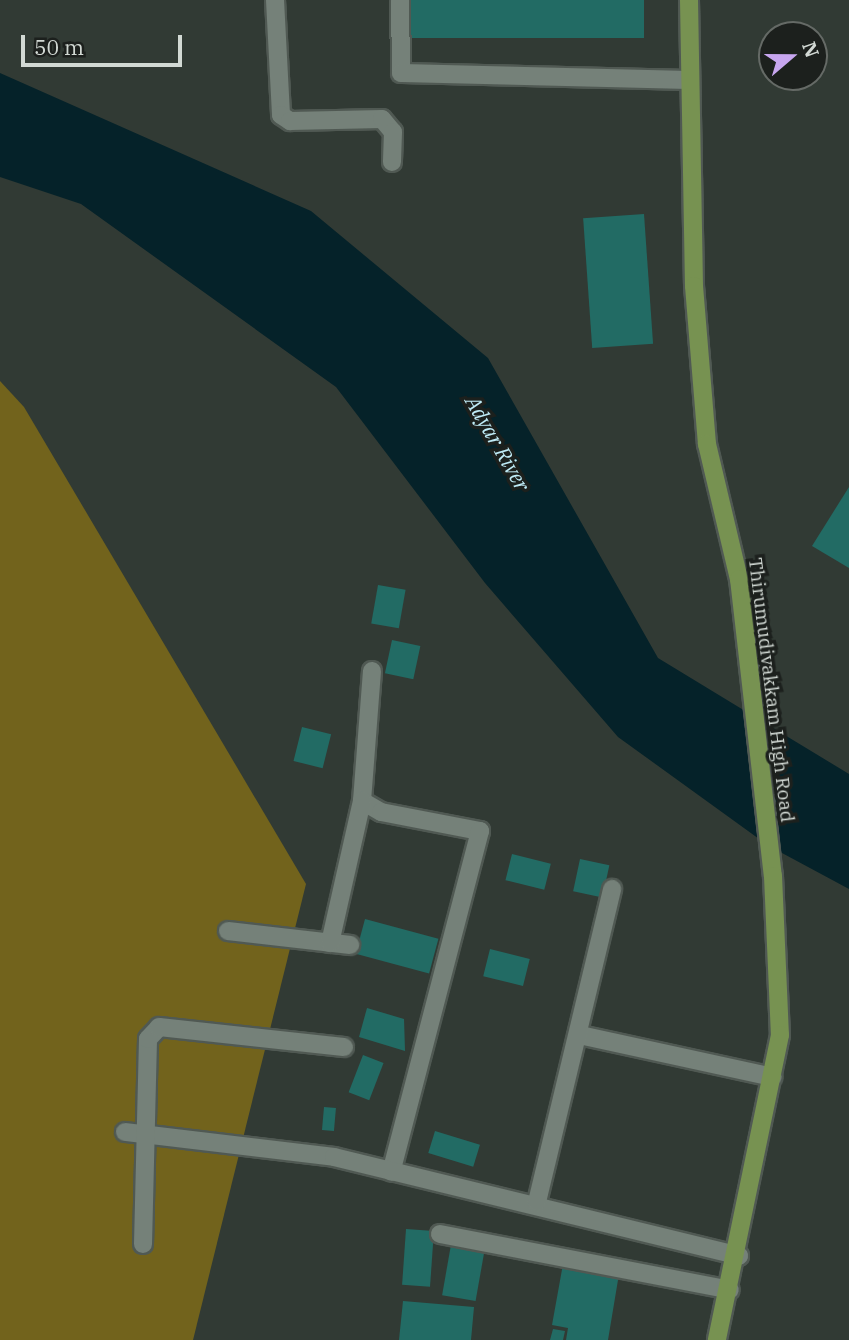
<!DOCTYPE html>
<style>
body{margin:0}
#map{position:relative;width:849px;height:1340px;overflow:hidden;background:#313a34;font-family:"IBM Plex Serif",serif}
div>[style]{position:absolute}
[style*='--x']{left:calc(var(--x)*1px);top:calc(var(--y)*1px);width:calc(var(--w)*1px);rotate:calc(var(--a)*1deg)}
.forest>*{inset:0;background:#72631c}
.water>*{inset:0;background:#052229}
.building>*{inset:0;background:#226b64;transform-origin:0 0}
.roads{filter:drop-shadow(2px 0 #505953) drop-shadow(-2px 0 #505953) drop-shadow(0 2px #505953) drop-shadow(0 -2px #505953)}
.minor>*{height:18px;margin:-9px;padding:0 9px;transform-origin:9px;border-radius:9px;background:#758179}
.major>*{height:18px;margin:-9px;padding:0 9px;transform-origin:9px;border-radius:9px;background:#779251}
span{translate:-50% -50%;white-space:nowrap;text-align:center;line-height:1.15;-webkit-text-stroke:7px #1c201d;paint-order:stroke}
.street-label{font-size:19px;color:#d2d9d4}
.water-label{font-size:21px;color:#bfebf6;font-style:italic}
.north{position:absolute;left:758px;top:21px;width:70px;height:70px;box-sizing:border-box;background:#1c201d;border:2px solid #656a66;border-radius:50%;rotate:70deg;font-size:19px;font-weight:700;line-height:28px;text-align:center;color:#d2d9d4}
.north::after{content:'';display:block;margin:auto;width:24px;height:32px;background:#c7a6ef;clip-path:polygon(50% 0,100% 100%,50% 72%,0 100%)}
.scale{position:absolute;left:21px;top:35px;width:161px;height:32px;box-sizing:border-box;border:4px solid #d2d9d4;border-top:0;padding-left:9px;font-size:21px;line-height:24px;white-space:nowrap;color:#d2d9d4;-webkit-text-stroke:5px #1c201d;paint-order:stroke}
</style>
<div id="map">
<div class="forest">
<i style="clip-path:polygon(0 381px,24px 407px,306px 884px,193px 1340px,0 1340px)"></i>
</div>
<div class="water">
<i style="clip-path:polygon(0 73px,311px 211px,488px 358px,658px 658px,849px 774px,849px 889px,769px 846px,618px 737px,485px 583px,336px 387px,81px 204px,0 177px)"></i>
</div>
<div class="building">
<i style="left:402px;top:0;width:242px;height:38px"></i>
<i style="left:644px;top:214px;width:130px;height:61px;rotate:86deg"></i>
<i style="clip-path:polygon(849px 487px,849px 568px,812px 546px)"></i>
<i style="left:378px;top:585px;width:28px;height:39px;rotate:10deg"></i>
<i style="left:392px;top:640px;width:29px;height:34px;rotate:12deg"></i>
<i style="left:302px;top:727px;width:30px;height:35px;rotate:14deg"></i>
<i style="left:512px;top:854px;width:40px;height:27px;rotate:14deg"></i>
<i style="left:580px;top:859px;width:30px;height:33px;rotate:12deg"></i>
<i style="left:365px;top:919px;width:76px;height:36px;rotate:15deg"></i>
<i style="left:490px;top:949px;width:41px;height:28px;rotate:14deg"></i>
<i style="clip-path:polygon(367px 1008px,404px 1019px,405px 1051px,359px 1037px)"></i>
<i style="left:363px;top:1055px;width:22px;height:40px;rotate:21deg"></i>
<i style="left:324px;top:1107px;width:12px;height:23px;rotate:5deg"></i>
<i style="left:435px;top:1131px;width:47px;height:23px;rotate:17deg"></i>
<i style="left:406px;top:1229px;width:28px;height:56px;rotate:4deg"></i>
<i style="left:452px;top:1239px;width:34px;height:57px;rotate:10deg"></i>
<i style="clip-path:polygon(563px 1264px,619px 1274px,608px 1340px,566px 1340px,568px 1328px,552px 1325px)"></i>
<i style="clip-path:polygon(403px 1301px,474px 1307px,471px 1340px,399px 1340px)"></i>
<i style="clip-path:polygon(553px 1329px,565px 1331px,563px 1340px,550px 1340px)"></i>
</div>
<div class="roads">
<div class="minor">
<i style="--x:275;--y:0;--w:115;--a:87"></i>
<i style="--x:281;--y:115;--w:11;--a:34"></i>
<i style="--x:290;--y:121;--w:92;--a:-1.2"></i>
<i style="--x:382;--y:119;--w:17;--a:50"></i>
<i style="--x:393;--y:132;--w:30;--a:92"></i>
<i style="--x:400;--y:0;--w:73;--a:89.2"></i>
<i style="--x:401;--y:73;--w:289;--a:1.4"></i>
<i style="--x:372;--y:671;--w:130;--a:94.4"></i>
<i style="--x:362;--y:801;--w:22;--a:30"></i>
<i style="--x:381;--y:812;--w:101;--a:10.9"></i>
<i style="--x:480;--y:831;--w:352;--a:104.6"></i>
<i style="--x:228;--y:931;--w:123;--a:6.5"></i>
<i style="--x:330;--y:943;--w:146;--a:-77.3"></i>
<i style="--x:580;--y:1035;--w:197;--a:12.3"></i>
<i style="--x:125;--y:1132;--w:210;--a:6.8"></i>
<i style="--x:334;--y:1157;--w:417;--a:13.7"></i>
<i style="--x:537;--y:1202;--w:322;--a:-76.5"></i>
<i style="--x:440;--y:1234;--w:295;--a:10.9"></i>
<i style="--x:143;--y:1244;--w:205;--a:-88.6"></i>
<i style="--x:148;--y:1039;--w:16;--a:-47"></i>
<i style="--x:159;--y:1027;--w:186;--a:6.2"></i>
</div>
<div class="major">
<i style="--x:689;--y:0;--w:286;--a:89"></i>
<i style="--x:694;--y:286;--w:159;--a:85.3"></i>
<i style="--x:707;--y:444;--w:139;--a:76.7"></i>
<i style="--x:739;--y:579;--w:299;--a:83.5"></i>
<i style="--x:773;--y:876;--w:159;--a:87.5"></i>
<i style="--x:780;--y:1035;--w:311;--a:101.7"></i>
</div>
</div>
<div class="street-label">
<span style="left:771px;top:690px;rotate:83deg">Thirumudivakkam High Road</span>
</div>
<div class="water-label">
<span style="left:498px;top:443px;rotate:60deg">Adyar River</span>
</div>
<div class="north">N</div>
<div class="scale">50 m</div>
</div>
